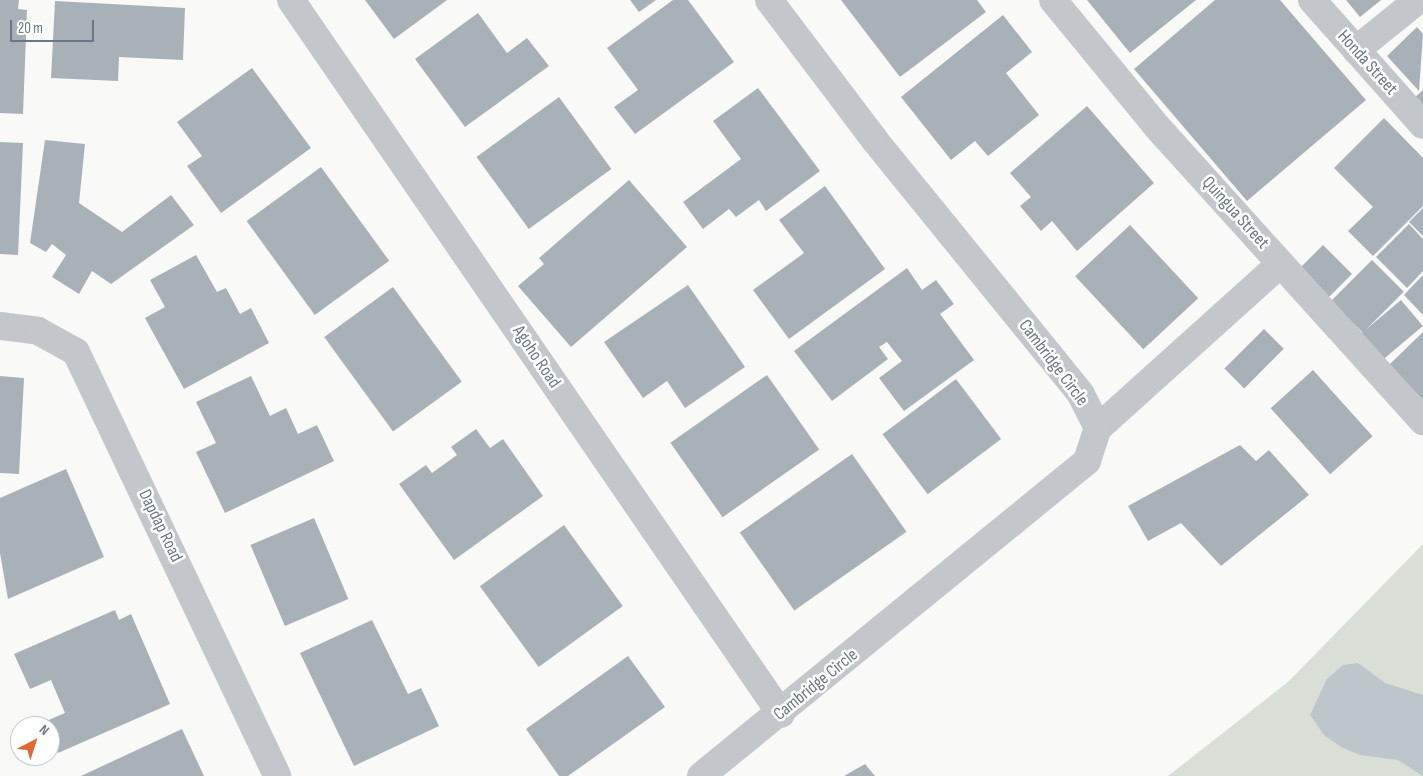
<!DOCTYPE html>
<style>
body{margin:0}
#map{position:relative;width:1423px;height:776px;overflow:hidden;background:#f9f9f7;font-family:"Sofia Sans Condensed",sans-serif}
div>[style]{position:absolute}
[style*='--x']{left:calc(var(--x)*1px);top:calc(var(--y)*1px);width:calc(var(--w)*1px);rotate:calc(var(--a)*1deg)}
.green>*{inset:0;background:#d9ded6}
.water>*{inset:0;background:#bcc6cb}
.building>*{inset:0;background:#a9b1b8;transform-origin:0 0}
.minor>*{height:28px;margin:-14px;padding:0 14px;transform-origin:14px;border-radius:14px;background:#c3c6ca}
span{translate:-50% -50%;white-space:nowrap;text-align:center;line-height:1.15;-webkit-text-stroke:5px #fff;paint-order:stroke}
.street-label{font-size:18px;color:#697787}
.north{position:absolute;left:10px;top:716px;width:50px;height:50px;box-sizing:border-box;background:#fff;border:1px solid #c3c9cf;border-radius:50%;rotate:40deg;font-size:14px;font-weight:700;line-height:20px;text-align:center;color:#697787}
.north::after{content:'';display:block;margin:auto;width:18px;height:22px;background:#df6931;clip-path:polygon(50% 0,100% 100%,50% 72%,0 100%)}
.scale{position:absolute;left:10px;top:20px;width:84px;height:22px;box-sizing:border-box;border:2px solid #697787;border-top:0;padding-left:6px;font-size:15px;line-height:18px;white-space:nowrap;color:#697787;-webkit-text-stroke:4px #fff;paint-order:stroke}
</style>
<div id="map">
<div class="green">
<i style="clip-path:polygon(1423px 544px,1423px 776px,1168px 776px,1288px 682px)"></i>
</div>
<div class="water">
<i style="clip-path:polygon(1358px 663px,1385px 683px,1423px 695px,1423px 776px,1398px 760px,1360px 755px,1341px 747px,1324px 735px,1310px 715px,1327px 679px,1343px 665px)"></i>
</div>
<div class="building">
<i style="clip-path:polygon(0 0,19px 0,18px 9px,27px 10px,23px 114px,0 113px)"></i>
<i style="clip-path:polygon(365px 0,447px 0,394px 39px)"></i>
<i style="clip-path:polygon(630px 0,656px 0,639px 12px)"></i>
<i style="clip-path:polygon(673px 0,688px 0,734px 62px,635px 134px,614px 107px,638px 90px,607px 48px)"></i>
<i style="clip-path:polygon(841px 0,977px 0,986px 12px,900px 77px)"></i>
<i style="clip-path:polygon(1087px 0,1196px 0,1130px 53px)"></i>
<i style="clip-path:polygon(1215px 0,1280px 0,1366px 100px,1247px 201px,1134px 69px)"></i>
<i style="clip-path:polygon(1346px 0,1381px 0,1360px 17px)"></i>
<i style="clip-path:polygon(55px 1px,185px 8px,183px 60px,119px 57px,118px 81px,51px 78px)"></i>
<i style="clip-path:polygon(478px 13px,507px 53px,527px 38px,549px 66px,465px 127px,415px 59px)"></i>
<i style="clip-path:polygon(1003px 15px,1032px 52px,1006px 73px,1039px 115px,988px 156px,975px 141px,951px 160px,901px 97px)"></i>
<i style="clip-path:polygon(1417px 27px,1423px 34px,1419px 91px,1387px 56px)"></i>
<i style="clip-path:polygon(252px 68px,311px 148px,221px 213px,187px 166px,202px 156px,177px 122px)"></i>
<i style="clip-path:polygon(758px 88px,820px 171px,766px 211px,759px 200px,736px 217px,729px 209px,703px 229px,683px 202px,741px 159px,713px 121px)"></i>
<i style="clip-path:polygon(1423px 90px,1423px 109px,1413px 99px)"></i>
<i style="left:559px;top:97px;width:89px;height:102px;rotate:54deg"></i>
<i style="clip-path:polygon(1087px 106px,1154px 183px,1077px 251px,1052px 221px,1041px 231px,1020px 206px,1031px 197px,1010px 173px)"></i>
<i style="clip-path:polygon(1384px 118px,1423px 158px,1423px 206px,1373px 256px,1348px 231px,1373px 207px,1334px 168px)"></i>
<i style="clip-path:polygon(45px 140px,85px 144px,79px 203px,122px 232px,171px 195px,194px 225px,111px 284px,92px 271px,79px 294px,52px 277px,66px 255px,52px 244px,46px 252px,30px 243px)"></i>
<i style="clip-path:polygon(0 142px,23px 143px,18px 255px,0 254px)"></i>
<i style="left:321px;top:167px;width:116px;height:92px;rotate:54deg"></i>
<i style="clip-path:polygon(629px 180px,687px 247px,571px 347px,518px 286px,544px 264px,539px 258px)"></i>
<i style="clip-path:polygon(825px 186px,885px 269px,789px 339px,753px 290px,804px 253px,779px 220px)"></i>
<i style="clip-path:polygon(1423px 208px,1423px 236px,1409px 222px)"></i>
<i style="clip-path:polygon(1409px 224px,1423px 239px,1423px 271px,1407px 288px,1376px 257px)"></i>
<i style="left:1130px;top:225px;width:100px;height:75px;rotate:47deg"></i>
<i style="left:1323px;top:245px;width:41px;height:35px;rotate:45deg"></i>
<i style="clip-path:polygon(196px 255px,217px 292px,226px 288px,240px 314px,251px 308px,269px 343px,184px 389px,145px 318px,165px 307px,150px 280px)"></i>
<i style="left:1372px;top:260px;width:45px;height:58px;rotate:45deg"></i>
<i style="clip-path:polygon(907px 268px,922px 290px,936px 280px,954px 304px,940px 314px,974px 360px,904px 411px,879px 378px,902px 361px,887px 342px,879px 347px,888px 359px,832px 401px,794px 351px)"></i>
<i style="clip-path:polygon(1423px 275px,1423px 315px,1404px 295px)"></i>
<i style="clip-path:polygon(688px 285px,745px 367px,685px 408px,667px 381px,643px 398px,604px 342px)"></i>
<i style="left:393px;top:287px;width:117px;height:85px;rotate:54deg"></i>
<i style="left:1401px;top:300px;width:34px;height:52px;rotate:50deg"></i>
<i style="left:1264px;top:329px;width:28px;height:56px;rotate:45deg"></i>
<i style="clip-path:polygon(1423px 332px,1423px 400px,1389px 365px)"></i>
<i style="left:1313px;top:370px;width:89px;height:57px;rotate:48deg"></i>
<i style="left:767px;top:375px;width:91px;height:118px;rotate:55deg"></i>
<i style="clip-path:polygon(0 376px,24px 378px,19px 474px,0 473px)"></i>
<i style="clip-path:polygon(251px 376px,270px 416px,286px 408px,298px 434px,317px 425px,334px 461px,225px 513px,196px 452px,216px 443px,196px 402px)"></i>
<i style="left:956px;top:379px;width:75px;height:92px;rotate:53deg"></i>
<i style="clip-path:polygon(476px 429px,490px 448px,503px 439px,543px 496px,454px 560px,399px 484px,426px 465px,432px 473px,457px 455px,451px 447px)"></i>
<i style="clip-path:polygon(1240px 445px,1256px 461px,1269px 450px,1309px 495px,1221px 566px,1181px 523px,1148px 541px,1128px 506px)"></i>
<i style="left:852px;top:454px;width:95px;height:137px;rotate:55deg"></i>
<i style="clip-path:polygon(66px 469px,104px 557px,8px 599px,0 553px,0 498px)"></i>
<i style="left:314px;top:518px;width:88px;height:69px;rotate:67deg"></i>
<i style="left:564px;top:525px;width:100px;height:104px;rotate:54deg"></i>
<i style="clip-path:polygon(115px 610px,119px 620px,131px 614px,170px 704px,58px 753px,50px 726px,44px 722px,65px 713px,51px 680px,30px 689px,14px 654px)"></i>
<i style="clip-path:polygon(372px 620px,408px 694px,421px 688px,439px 726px,354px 766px,300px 653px)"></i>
<i style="clip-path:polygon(628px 656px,665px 707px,568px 776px,559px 776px,526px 729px)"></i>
<i style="clip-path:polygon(182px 729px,204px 776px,81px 776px)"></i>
<i style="clip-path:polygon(865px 764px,875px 776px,844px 776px)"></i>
</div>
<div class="minor">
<i style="--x:291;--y:0;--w:866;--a:55.54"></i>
<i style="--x:1053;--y:0;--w:167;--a:50.6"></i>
<i style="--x:1159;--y:129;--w:394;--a:47.9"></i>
<i style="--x:1312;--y:0;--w:167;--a:48.4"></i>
<i style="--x:1356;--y:50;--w:80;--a:-38.9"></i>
<i style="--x:0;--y:326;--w:38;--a:7"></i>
<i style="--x:38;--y:331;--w:43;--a:28.9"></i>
<i style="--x:76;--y:352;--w:469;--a:64.6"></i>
<i style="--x:1098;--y:428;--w:245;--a:-42"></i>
<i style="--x:701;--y:776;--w:498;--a:-39.2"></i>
<i style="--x:1087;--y:461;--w:35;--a:-72"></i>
<i style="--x:1098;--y:428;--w:38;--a:-117"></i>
<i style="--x:1081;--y:394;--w:328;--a:-129.1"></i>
<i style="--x:874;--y:139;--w:174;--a:-127.1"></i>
</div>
<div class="street-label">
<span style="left:1367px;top:63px;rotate:48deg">Honda Street</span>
<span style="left:1235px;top:213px;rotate:48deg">Quingua Street</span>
<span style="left:536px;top:357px;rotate:56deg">Agoho Road</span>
<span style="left:1053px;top:363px;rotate:53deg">Cambridge Circle</span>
<span style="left:160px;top:526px;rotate:64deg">Dapdap Road</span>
<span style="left:816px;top:685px;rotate:-39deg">Cambridge Circle</span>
</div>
<div class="north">N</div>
<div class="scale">20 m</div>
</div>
